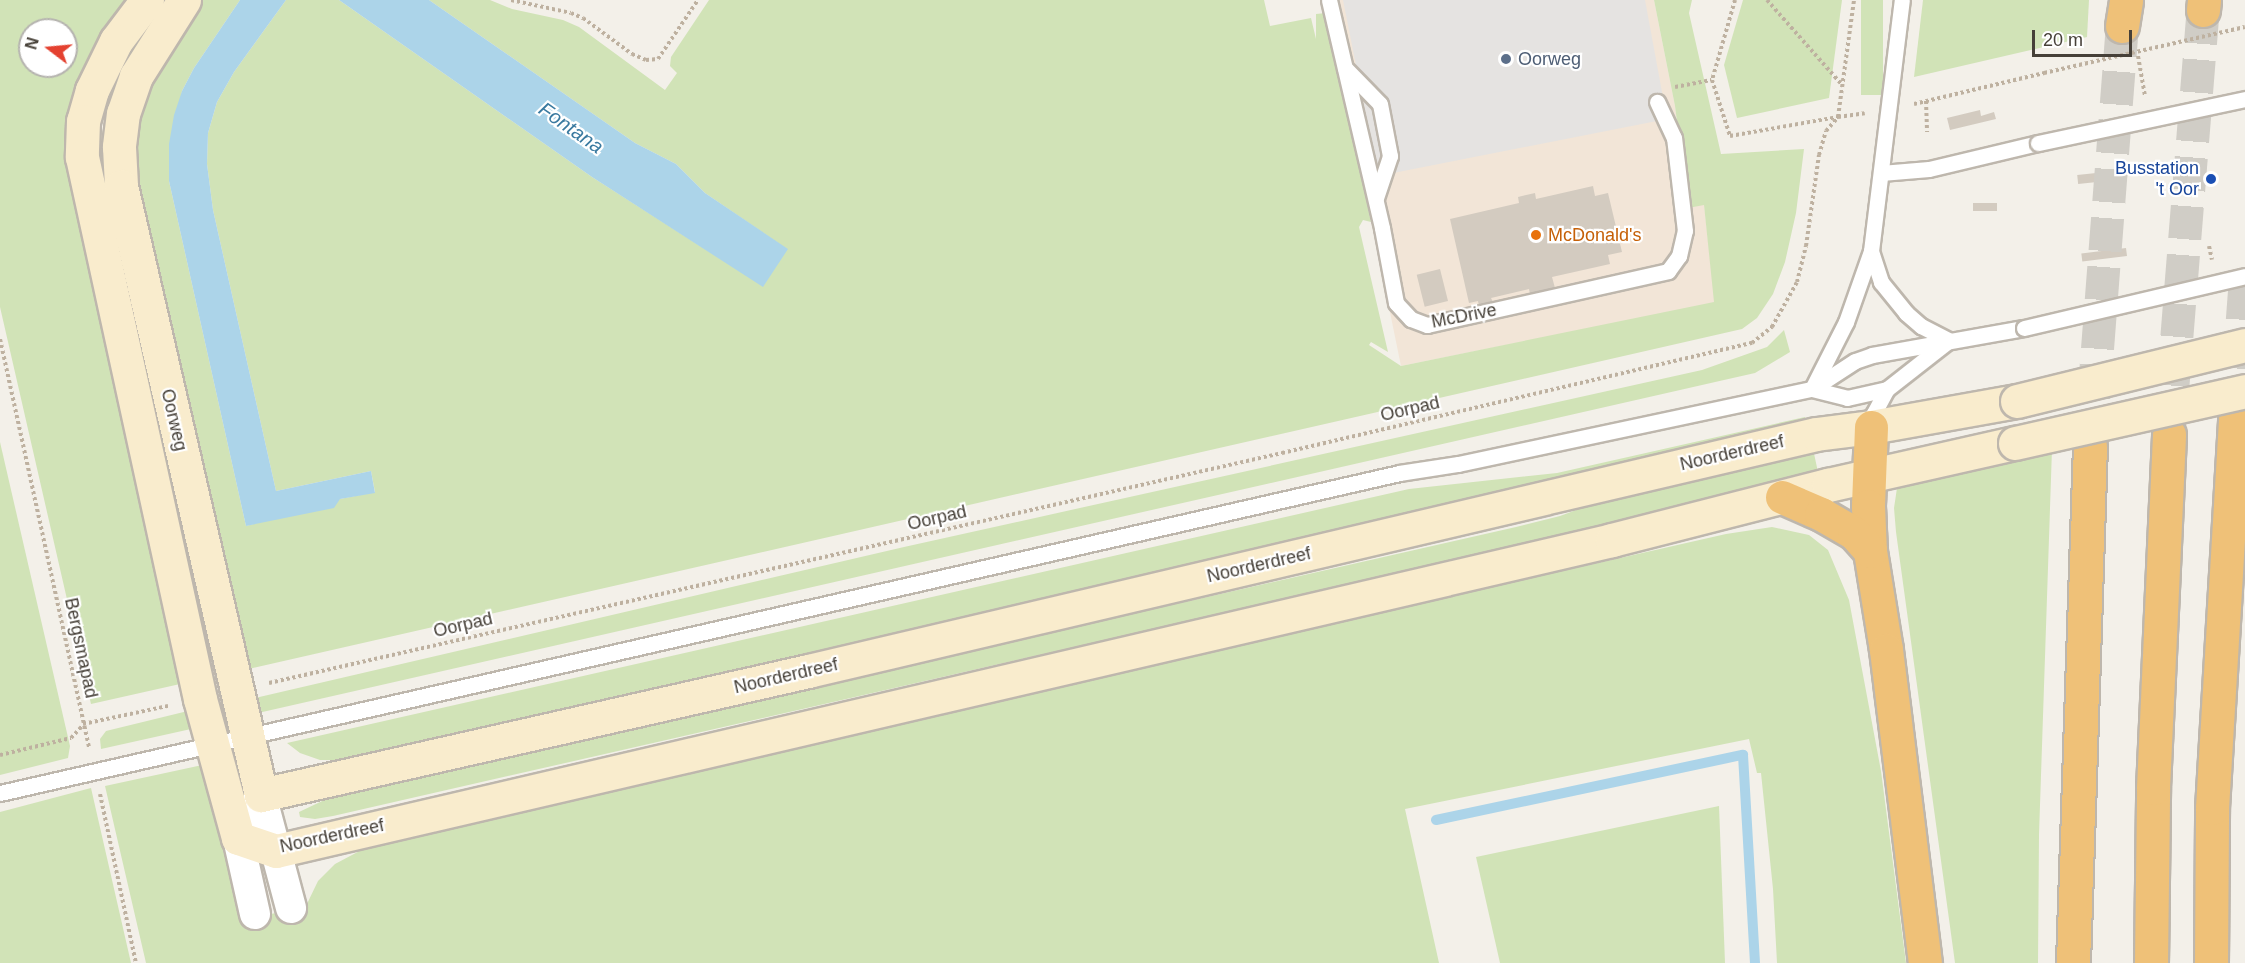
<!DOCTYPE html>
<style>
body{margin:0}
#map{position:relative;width:2245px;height:963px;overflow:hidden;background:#f3f0e9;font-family:Helvetica,sans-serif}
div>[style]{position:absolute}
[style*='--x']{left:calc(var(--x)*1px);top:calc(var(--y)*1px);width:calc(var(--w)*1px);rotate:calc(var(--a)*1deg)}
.commercial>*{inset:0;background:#f2e5d7}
.green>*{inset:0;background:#d1e3b7;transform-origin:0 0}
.parking>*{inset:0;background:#e5e3e1}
.water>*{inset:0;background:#acd4e9}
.stream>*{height:10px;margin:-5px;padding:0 5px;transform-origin:5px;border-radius:5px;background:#acd4e9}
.building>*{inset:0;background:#d3cbc0;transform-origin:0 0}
.highway-tunnel>*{height:33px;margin-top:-16.5px;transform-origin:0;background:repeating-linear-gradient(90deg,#d0cdc6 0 33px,transparent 0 49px)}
.path>*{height:4px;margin-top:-2px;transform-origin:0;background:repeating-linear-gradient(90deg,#beb1a0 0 3px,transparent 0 6px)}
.roads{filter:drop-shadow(2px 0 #beb7ad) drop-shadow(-2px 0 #beb7ad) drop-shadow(0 2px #beb7ad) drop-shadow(0 -2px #beb7ad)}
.lane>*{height:15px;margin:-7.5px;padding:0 7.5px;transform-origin:7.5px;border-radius:7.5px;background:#fff}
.street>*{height:30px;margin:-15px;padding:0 15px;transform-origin:15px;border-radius:15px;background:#fff}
.secondary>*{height:33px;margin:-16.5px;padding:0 16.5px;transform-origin:16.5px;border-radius:16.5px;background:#f9eccd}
.highway>*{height:33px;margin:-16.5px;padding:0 16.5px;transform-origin:16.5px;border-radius:16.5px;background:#efc178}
.path-bridge>*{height:4px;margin-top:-2px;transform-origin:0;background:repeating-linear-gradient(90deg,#beb1a0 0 3px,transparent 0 6px)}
.bridges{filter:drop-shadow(2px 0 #beb7ad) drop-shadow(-2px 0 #beb7ad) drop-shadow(0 2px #beb7ad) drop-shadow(0 -2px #beb7ad)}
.lane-bridge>*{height:15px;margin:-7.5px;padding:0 7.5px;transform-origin:7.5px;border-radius:7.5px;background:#fff}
.secondary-bridge>*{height:33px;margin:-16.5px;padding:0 16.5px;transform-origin:16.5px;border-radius:16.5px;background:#f9eccd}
.dots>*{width:16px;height:16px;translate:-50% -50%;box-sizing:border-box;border:3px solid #fff;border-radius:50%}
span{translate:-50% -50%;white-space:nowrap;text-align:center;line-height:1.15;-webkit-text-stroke:4.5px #fff;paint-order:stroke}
.service-label{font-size:18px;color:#4e5e75}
.left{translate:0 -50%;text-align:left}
.transit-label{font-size:18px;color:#164399}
.right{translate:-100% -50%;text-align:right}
.food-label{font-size:18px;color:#c56008}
.street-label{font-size:18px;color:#464038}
.water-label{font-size:20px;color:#3a7aa0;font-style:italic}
.north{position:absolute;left:18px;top:18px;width:60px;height:60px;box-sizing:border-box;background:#fff;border:2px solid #b5b3af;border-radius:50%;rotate:286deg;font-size:16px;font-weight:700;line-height:24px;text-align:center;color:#464038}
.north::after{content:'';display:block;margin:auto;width:21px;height:27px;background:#e44130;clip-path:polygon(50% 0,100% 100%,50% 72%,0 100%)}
.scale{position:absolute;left:2032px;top:30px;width:100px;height:27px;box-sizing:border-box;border:3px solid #464038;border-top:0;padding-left:8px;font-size:18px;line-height:21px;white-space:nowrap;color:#464038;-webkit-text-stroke:4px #fff;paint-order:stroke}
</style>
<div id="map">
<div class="commercial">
<i style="clip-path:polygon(1326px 0,1654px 0,1675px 106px,1688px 207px,1704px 204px,1715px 303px,1401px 366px)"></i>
</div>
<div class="green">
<i style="clip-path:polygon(evenodd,0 0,135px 0,72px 104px,189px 682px,91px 704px,0 307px,0 0,30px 30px,66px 30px,66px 66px,30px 66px,30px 30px)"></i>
<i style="clip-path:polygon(197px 0,240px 0,194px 68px,182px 91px,169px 181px,246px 526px,340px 499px,375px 492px,371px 471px,276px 491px,213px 210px,207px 164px,208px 133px,217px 102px,234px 72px,286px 0,339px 0,592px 177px,763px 286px,787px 249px,705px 193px,676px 164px,635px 143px,429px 0,490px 0,512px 9px,563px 20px,579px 27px,665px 90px,677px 73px,670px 66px,671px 57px,709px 0,1264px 0,1270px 26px,1311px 18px,1316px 39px,1316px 14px,1326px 13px,1371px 222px,1363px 220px,1359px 227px,1388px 352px,1371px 342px,1369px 345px,1401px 366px,1714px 302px,1704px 205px,1688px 208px,1675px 106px,1654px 0,1692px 0,1689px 13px,1721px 154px,1804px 149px,1796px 213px,1785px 262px,1773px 294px,1757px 318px,1742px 329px,240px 671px,130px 172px,137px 105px)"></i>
<i style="clip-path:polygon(1743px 0,1842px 0,1829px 98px,1737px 118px,1724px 65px)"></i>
<i style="left:1861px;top:0;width:22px;height:95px"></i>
<i style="clip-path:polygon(1923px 0,2089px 0,2087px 37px,1914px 77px)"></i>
<i style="clip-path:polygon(1784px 330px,1790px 352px,1755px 373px,1724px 380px,258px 713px,251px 699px,904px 547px,1702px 370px,1767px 347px)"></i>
<i style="clip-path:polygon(1805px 417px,1807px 426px,347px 760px,320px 760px,300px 753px,287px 743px,1409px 489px,1557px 473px)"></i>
<i style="clip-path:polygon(0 442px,70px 746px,68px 758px,0 775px)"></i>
<i style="clip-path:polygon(1812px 444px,1819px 477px,333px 816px,315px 819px,300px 817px,299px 812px,337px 794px,1516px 527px,1560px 516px,1660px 479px)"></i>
<i style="clip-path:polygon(2052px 449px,2039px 835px,2038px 963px,1955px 963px,1896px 532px,1894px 508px,1897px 488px,1904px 476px)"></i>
<i style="clip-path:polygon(1772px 527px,1809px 535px,1828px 550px,1849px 600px,1881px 771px,1906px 963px,1777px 963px,1773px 889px,1761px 773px,1757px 773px,1749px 739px,1405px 809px,1439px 963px,146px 963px,105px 786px,207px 764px,243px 917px,304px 910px,318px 881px,335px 864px,369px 846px,442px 825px,1726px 534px)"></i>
<i style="clip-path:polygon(196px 709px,200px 727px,101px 749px,100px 739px,106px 731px)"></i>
<i style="clip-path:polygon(91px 788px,131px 963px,0 963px,0 812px)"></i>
<i style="clip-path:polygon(1719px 806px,1725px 963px,1500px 963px,1476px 857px)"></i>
</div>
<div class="parking">
<i style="clip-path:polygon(1343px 0,1645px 0,1667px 119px,1378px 176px)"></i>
</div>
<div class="water">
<i style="clip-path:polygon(240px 0,286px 0,234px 72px,217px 102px,208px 133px,207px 164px,213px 210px,276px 491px,371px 471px,375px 493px,340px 499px,334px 508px,246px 526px,169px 181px,169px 144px,174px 115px,182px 91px,194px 68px)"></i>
<i style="clip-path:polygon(339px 0,429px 0,635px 143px,676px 164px,705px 193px,788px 249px,763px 287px,592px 177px)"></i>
</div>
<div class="stream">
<i style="--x:1436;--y:820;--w:314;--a:-12"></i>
<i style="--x:1743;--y:755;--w:208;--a:86.7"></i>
</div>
<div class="building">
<i style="clip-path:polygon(1980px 110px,1981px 116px,1994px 112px,1996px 119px,1950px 130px,1947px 118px)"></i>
<i style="left:2115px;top:171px;width:9px;height:38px;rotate:84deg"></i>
<i style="clip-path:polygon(1593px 186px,1595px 196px,1608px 193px,1622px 252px,1608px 255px,1610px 264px,1552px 277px,1555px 288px,1530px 294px,1529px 289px,1491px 298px,1493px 302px,1479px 306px,1478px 301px,1469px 303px,1450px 219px,1519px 203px,1518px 197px,1535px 193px,1536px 199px)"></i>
<i style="left:1997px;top:203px;width:8px;height:24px;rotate:90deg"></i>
<i style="left:2126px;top:248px;width:8px;height:45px;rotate:83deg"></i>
<i style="left:1440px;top:269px;width:33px;height:24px;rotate:76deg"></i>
</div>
<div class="highway-tunnel">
<i style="--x:2235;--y:417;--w:133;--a:-85.7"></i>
<i style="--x:2169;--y:434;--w:425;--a:-85.4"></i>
<i style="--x:2090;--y:446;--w:421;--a:-85.6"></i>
</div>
<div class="path">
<i style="--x:511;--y:0;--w:61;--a:12.2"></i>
<i style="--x:571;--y:13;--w:13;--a:23"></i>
<i style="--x:583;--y:18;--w:61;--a:36.3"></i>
<i style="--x:632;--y:54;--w:15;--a:23"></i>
<i style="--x:646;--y:60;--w:12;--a:-5"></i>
<i style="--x:658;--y:59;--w:71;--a:-55.9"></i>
<i style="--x:1735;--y:0;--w:83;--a:106"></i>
<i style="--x:1712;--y:80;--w:59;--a:72.2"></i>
<i style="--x:1730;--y:136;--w:110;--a:-10"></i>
<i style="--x:1838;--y:117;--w:118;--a:-82.2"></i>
<i style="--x:1767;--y:0;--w:115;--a:48.5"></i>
<i style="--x:2138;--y:56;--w:41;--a:80.1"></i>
<i style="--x:1675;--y:87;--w:37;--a:-11"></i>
<i style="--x:1926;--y:101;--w:31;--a:88"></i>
<i style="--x:1914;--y:104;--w:134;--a:-13.4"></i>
<i style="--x:0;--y:339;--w:419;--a:77.7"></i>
<i style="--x:269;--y:683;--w:1039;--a:-12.79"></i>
<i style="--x:1282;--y:453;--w:483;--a:-13.2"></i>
<i style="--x:1752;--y:343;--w:26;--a:-39"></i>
<i style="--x:1772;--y:327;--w:51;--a:-60.9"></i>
<i style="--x:1797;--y:282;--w:37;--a:-76"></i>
<i style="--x:1806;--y:246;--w:92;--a:-81.9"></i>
<i style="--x:1819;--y:155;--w:25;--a:-74"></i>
<i style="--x:1826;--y:131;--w:18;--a:-49"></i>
<i style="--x:1838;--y:117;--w:27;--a:-8"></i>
<i style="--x:83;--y:724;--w:87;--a:-12"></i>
<i style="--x:0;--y:755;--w:73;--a:-13.5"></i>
<i style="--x:71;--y:738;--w:18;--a:-47"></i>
<i style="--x:100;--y:794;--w:173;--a:78"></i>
</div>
<div class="roads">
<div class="lane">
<i style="--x:1329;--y:0;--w:234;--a:76.9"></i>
<i style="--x:1382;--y:228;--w:76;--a:79.4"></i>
<i style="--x:1396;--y:303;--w:22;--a:47"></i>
<i style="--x:1411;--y:319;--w:17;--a:21"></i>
<i style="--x:1427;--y:325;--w:247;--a:-12.6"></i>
<i style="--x:1668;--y:271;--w:19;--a:-54"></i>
<i style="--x:1679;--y:256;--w:26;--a:-77"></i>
<i style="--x:1685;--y:231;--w:94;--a:-96.7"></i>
<i style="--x:1674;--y:138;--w:40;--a:-115"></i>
<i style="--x:1345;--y:68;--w:50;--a:45.8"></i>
<i style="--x:1380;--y:104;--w:53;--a:79.1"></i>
<i style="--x:1390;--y:156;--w:44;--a:108.4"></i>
<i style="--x:1881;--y:173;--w:48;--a:-4.8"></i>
<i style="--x:1929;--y:169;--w:112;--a:-13.4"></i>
<i style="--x:1871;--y:251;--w:33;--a:72"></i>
<i style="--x:1881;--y:282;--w:40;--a:51"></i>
<i style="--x:1906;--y:313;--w:20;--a:41"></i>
<i style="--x:1921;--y:326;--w:31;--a:27"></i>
<i style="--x:1813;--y:387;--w:73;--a:-63.1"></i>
<i style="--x:1846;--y:322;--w:75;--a:-70.6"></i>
<i style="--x:1871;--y:251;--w:253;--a:-83"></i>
<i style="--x:1812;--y:389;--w:36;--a:14"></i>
<i style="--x:1847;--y:398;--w:41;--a:-12.7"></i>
<i style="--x:1871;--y:427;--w:14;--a:-78"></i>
<i style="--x:1874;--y:413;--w:27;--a:-62"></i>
<i style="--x:1887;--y:389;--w:76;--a:-38.1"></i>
<i style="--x:0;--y:793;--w:1435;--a:-12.88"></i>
<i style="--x:1399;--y:473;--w:60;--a:-8.7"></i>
<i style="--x:1458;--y:464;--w:362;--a:-12"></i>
<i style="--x:1812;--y:389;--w:51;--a:-33.1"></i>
<i style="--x:1855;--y:361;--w:18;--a:-19"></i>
<i style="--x:1872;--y:355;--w:154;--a:-10.1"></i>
</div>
<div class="street">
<i style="--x:261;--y:795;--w:117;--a:75.1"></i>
<i style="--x:255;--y:914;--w:78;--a:-102.6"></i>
<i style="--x:238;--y:838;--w:49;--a:-61.9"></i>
</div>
<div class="secondary">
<i style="--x:147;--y:0;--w:51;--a:127.1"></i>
<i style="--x:116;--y:41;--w:55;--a:116.1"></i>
<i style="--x:92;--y:90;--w:32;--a:106"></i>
<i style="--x:83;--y:121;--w:36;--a:92"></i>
<i style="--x:82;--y:157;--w:555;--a:77.72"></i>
<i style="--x:200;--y:699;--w:144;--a:74.7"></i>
<i style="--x:238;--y:838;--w:40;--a:18.9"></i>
<i style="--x:276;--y:851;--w:1372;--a:-13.1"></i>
<i style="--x:1612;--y:540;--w:223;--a:-14.3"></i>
<i style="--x:1828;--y:485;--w:192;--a:-12.7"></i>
<i style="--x:184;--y:0;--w:90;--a:122.3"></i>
<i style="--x:136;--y:76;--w:39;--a:109"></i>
<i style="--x:123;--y:113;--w:34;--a:97"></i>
<i style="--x:119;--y:147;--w:39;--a:87"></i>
<i style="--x:121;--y:186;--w:625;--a:77.05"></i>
<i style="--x:261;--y:795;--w:561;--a:-12.77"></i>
<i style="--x:808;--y:671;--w:1035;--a:-13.23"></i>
<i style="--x:1816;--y:434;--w:55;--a:-7.3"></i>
<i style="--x:1871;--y:427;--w:148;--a:-10.1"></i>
</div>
<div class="highway">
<i style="--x:2203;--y:10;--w:10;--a:-84"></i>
<i style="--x:2122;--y:26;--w:26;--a:-81"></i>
<i style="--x:1871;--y:427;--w:79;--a:92.2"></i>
<i style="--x:1868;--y:506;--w:45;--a:87.5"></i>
<i style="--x:1870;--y:551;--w:100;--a:80.8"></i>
<i style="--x:1886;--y:650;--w:315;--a:82.9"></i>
<i style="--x:1782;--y:497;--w:43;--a:23.6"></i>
<i style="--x:1821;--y:514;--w:38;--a:30"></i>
<i style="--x:1854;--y:533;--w:24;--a:48"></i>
<i style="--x:2073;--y:963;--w:517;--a:-88.12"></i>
<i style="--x:2151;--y:963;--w:175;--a:-89.3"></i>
<i style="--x:2153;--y:788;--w:354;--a:-87.4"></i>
<i style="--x:2211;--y:963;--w:155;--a:-89.6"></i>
<i style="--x:2212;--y:808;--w:392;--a:-86.6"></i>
</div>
</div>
<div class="path-bridge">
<i style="--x:2044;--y:73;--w:206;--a:-12.9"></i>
<i style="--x:2209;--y:246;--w:14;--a:78"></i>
</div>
<div class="bridges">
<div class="lane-bridge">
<i style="--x:2038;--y:143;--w:212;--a:-12"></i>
<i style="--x:2024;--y:328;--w:227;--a:-13.2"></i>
</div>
<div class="secondary-bridge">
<i style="--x:2017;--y:401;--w:235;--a:-13.8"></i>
<i style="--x:2015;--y:443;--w:236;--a:-12.7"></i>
</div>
</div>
<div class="dots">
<i style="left:1506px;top:59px;background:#5c6f8a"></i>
<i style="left:2211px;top:179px;background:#1a4fb4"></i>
<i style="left:1536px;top:235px;background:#e8710a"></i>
</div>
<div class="service-label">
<span class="left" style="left:1518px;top:59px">Oorweg</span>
</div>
<div class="transit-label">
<span class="right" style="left:2199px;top:179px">Busstation<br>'t Oor</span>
</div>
<div class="food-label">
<span class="left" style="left:1548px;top:235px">McDonald's</span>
</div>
<div class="street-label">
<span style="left:1464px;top:316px;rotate:-11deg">McDrive</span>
<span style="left:1410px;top:409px;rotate:-13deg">Oorpad</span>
<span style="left:174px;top:420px;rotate:77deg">Oorweg</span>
<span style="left:1732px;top:453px;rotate:-13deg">Noorderdreef</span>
<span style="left:937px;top:518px;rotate:-13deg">Oorpad</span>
<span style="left:1259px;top:565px;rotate:-13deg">Noorderdreef</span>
<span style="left:463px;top:625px;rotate:-13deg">Oorpad</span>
<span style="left:81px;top:648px;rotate:78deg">Bergsmapad</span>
<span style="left:786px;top:676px;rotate:-13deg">Noorderdreef</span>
<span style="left:332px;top:836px;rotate:-12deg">Noorderdreef</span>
</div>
<div class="water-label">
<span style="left:571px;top:128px;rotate:35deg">Fontana</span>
</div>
<div class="north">N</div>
<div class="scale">20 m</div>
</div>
